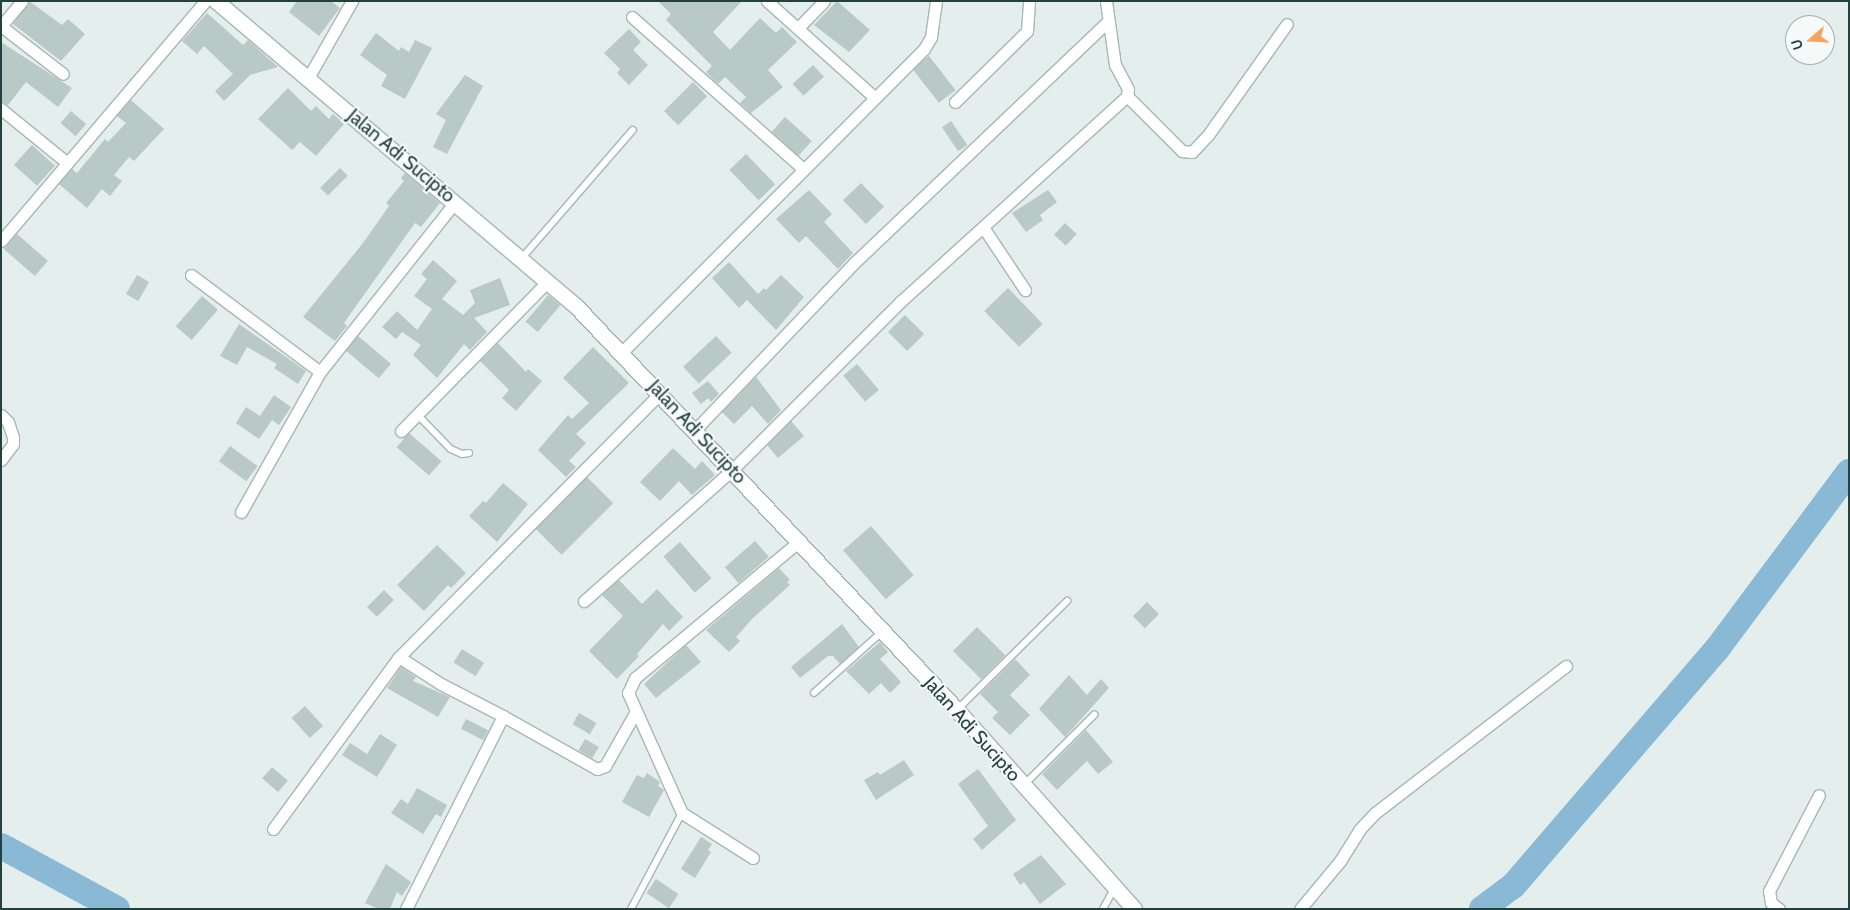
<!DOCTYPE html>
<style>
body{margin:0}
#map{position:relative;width:1850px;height:910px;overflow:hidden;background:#e4eeec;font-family:Cabin,sans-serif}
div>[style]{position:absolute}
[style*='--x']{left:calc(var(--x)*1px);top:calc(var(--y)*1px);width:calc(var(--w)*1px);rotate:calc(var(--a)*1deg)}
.river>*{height:26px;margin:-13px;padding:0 13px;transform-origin:13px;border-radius:13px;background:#8ab9d5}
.building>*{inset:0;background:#b9c9c6;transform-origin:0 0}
.roads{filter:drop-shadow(1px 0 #a6b7b5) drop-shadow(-1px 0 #a6b7b5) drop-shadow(0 1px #a6b7b5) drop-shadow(0 -1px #a6b7b5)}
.lane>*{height:5.5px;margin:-2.75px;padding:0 2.75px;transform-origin:2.75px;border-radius:2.75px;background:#fff}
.street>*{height:11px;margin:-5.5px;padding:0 5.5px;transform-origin:5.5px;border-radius:5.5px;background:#fff}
.secondary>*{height:15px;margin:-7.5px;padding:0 7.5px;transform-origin:7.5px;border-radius:7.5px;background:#fff}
span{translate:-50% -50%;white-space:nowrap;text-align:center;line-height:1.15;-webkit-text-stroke:4px #f5faf9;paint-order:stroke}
.street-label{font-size:19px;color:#22413f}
.frame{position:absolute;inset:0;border:2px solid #22413f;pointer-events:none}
.north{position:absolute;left:1785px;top:15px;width:50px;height:50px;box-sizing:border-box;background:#f5faf9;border:1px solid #a1b0af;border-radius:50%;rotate:251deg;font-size:14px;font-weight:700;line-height:20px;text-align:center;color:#22413f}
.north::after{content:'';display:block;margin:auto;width:18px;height:22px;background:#f7a259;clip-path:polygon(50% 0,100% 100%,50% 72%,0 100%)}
</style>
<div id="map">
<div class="river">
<i style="--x:1;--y:846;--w:132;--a:28.5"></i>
<i style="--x:1482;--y:909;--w:39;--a:-37"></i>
<i style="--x:1513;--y:886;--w:313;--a:-49.3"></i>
<i style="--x:1717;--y:649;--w:221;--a:-53.3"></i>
</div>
<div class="building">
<i style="clip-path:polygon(29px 1px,62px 25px,68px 19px,85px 34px,61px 61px,13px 24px)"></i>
<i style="clip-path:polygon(297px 1px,331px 1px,340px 8px,319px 36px,289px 12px)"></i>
<i style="clip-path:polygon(658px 1px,742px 1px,713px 32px,730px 50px,760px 18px,776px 33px,782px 27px,797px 42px,768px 70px,783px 87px,751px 113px,740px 103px,746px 97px,725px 77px,718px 84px,706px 72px,712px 66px,666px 20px,671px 14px)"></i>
<i style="clip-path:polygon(837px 1px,870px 30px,849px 52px,814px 25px)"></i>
<i style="clip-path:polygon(207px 13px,243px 45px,248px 40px,278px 67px,250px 75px,224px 101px,215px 91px,233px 74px,204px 46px,197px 54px,182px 41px)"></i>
<i style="clip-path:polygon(629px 29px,641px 42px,633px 50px,648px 65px,629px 85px,617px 73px,620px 69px,604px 53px)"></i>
<i style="clip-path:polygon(376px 33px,399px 51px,401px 47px,409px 52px,415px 40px,432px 48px,405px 99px,381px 86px,387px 75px,360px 55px)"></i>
<i style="clip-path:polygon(1px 42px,72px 88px,58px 107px,26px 82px,8px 105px,1px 102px)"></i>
<i style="left:929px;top:56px;width:43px;height:21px;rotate:52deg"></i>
<i style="left:813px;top:65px;width:16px;height:28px;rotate:47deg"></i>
<i style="clip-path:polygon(465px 75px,483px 86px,447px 154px,433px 147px,446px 120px,436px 114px)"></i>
<i style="left:693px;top:82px;width:20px;height:41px;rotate:45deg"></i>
<i style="clip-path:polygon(288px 88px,311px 111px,316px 106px,329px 119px,333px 114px,344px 124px,316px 156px,300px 142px,292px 150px,258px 119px)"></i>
<i style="clip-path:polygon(131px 100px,164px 129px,134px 161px,129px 157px,114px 175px,122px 181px,110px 196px,102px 189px,87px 208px,59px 184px,72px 169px,77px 173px,105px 139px,108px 142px,126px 123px,117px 116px)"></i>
<i style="left:71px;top:111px;width:20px;height:16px;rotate:41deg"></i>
<i style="left:785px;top:117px;width:36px;height:20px;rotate:42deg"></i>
<i style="left:951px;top:121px;width:29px;height:11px;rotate:56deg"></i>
<i style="left:32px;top:145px;width:31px;height:27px;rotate:42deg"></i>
<i style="left:746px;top:154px;width:42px;height:23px;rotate:46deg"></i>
<i style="left:340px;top:168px;width:11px;height:28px;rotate:45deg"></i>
<i style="clip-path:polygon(405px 173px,440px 203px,421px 227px,415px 223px,356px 306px,344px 323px,347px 326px,335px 341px,303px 317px,363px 243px,389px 206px,386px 203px,404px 181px,401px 178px)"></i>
<i style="left:861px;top:183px;width:33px;height:25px;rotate:46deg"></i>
<i style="clip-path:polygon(809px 190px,832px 214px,824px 222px,853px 253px,838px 269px,806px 236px,799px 243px,776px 219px)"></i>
<i style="clip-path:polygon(1048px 190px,1057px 202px,1040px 215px,1043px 220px,1026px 232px,1012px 213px)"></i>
<i style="left:1065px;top:223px;width:16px;height:16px;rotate:43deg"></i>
<i style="left:17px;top:234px;width:41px;height:20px;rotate:41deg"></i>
<i style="clip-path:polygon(433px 260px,457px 281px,442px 299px,463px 315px,475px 303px,470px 290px,500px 278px,510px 305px,474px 318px,487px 332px,470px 350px,464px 344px,437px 378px,413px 355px,421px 345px,402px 332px,396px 339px,382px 327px,397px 311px,417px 330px,432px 309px,414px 296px,427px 279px,421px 274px)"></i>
<i style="clip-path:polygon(729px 262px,758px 294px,764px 288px,766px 290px,781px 275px,804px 297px,776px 330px,747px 300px,739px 308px,712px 278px)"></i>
<i style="left:137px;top:275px;width:14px;height:22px;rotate:30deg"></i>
<i style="left:1008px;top:288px;width:50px;height:33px;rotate:46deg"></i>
<i style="left:548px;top:295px;width:16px;height:35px;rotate:40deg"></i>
<i style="left:202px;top:296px;width:21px;height:40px;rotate:41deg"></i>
<i style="left:905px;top:315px;width:27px;height:24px;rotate:45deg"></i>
<i style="clip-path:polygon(239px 324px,306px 371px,298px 384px,274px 368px,277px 364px,247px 347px,237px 365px,220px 356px)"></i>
<i style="left:358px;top:336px;width:43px;height:19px;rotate:40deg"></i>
<i style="left:716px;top:336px;width:23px;height:45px;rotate:47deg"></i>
<i style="clip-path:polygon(498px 343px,526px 372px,528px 369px,542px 381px,516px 411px,502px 398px,509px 390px,480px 361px)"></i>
<i style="clip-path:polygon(593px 347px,629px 383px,576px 434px,586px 443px,569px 461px,576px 467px,566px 477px,538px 450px,568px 415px,572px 419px,589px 403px,563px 378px)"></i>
<i style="left:857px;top:364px;width:34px;height:18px;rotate:50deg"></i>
<i style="clip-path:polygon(756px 377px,781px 410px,768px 424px,752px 406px,734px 424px,722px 412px)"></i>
<i style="clip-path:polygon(708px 381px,719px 394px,711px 402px,708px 398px,701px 404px,692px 393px)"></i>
<i style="clip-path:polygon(274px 395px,291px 407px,279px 425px,272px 420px,259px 439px,236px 423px,246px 407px,260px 416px)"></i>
<i style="clip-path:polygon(791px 421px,804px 436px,778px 458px,767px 445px)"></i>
<i style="left:409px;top:433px;width:43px;height:19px;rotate:41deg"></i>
<i style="left:230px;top:446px;width:34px;height:19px;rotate:36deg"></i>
<i style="clip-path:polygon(673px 448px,695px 469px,702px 461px,715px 475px,692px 495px,679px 481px,660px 501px,640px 482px)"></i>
<i style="left:587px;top:477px;width:37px;height:73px;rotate:45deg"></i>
<i style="clip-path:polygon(503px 483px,528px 504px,497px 542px,469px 516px,483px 501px,486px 503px)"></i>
<i style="left:871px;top:526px;width:65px;height:37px;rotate:49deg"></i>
<i style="left:755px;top:541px;width:21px;height:40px;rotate:49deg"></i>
<i style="left:680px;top:542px;width:48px;height:22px;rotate:49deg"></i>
<i style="clip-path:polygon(437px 545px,466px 573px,451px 588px,448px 585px,424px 611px,397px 585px)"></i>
<i style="clip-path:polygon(779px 568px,790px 580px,787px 582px,790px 585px,753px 618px,736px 637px,740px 641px,729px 652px,706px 630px)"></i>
<i style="clip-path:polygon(619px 580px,642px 604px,657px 589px,683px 617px,669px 631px,663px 624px,637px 654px,639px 656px,617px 679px,589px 651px,623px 616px,602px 595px)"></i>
<i style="left:384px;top:590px;width:14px;height:24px;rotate:45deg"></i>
<i style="left:1147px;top:602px;width:17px;height:20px;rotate:45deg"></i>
<i style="clip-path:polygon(842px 624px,859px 647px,840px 664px,833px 656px,828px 656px,800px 678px,791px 667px)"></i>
<i style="left:977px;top:627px;width:40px;height:34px;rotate:45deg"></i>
<i style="clip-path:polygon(880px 642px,888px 652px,880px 659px,901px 682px,890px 693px,881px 683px,869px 694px,846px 671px)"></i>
<i style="clip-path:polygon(686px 645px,701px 662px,656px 698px,644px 684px)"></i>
<i style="left:462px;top:649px;width:26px;height:16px;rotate:32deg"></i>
<i style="clip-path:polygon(1015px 659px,1030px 675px,1010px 695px,1030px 715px,1010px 735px,992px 718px,998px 712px,980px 694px)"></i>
<i style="clip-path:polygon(401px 667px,416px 677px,413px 681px,450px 697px,438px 717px,387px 688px)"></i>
<i style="clip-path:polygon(1069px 675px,1087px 695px,1101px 679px,1109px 688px,1065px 737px,1039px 709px)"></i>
<i style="left:305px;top:706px;width:27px;height:18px;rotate:48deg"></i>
<i style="left:579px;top:713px;width:20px;height:13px;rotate:30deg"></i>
<i style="left:466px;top:719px;width:25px;height:11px;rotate:27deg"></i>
<i style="clip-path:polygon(1086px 730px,1113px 762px,1098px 774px,1087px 761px,1057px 790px,1042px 774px)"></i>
<i style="clip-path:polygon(380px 734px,397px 745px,377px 777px,342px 755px,350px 743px,367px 754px)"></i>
<i style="left:585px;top:739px;width:16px;height:13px;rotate:30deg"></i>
<i style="clip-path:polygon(904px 760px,914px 775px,876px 800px,864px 780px,878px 772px,880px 775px)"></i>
<i style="left:272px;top:767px;width:21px;height:15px;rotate:41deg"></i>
<i style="clip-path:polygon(978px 769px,1016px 820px,982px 850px,973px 839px,988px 826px,958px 784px)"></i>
<i style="clip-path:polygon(647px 773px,660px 782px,658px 786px,664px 790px,649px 817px,622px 802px,637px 775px,644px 778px)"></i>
<i style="clip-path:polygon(417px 788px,447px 805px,441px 817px,436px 814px,423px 834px,391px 813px,401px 799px,408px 804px)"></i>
<i style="clip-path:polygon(701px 837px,712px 844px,708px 850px,711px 852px,695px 878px,681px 869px)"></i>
<i style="clip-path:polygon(1041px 855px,1066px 884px,1040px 904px,1024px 882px,1020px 885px,1013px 874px)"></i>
<i style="clip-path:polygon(386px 864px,411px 882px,402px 896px,397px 892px,390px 909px,379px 909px,365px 903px)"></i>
<i style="left:656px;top:879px;width:27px;height:17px;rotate:34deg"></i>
</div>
<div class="roads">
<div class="lane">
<i style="--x:522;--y:258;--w:169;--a:-49.1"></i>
<i style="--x:418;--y:415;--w:47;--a:45.9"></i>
<i style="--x:451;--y:449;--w:12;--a:24"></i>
<i style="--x:462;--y:454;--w:7;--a:-8"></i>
<i style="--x:814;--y:693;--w:91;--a:-41.9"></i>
<i style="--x:957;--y:710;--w:155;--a:-44.7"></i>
<i style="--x:1025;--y:784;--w:98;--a:-45"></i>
<i style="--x:631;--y:909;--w:109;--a:-62"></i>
<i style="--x:1103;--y:909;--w:23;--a:-61"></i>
</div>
<div class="street">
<i style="--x:22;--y:1;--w:33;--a:130"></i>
<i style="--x:1;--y:26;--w:78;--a:37.7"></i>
<i style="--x:767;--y:1;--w:144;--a:41.9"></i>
<i style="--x:632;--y:17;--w:227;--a:41.6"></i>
<i style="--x:798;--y:28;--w:37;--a:-46"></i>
<i style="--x:308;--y:78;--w:89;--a:-60.3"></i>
<i style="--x:1127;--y:96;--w:78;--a:45"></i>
<i style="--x:1182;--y:151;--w:10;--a:6"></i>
<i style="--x:1192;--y:152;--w:23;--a:-47"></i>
<i style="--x:1208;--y:135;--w:136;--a:-54.6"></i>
<i style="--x:955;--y:102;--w:101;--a:-44.6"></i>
<i style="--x:1027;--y:31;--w:30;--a:-86"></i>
<i style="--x:1;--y:109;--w:84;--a:39.2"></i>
<i style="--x:983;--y:227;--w:76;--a:56.3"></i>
<i style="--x:1;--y:241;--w:315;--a:-49.6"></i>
<i style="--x:191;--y:275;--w:161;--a:36.9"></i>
<i style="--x:320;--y:372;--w:217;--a:-51.5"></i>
<i style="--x:622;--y:352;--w:428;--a:-45.1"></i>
<i style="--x:924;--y:49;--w:14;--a:-60"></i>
<i style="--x:931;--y:37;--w:36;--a:-82"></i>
<i style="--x:1;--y:415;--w:10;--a:45"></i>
<i style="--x:8;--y:422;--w:16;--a:72"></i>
<i style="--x:13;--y:437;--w:7;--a:90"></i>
<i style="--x:13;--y:444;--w:20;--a:127"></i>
<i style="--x:401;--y:431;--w:210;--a:-45.6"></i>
<i style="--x:694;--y:431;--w:231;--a:-46.4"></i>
<i style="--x:853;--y:264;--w:352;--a:-43.6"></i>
<i style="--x:241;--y:512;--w:161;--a:-60.6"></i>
<i style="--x:584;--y:601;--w:198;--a:-41.5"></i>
<i style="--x:732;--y:470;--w:238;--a:-45"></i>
<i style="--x:900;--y:302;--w:307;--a:-42.2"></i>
<i style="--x:1127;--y:96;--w:7;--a:-82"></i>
<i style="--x:1128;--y:89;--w:27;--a:-118"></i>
<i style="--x:1115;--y:65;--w:65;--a:-98"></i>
<i style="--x:399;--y:657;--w:50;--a:32.7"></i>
<i style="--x:441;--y:684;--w:70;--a:27.3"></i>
<i style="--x:503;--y:716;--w:216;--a:116.7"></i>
<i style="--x:503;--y:716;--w:108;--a:29.4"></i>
<i style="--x:597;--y:769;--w:9;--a:-21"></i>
<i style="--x:605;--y:766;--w:61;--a:-60.5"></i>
<i style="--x:273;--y:829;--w:213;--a:-53.8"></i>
<i style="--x:399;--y:657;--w:371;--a:-45.3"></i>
<i style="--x:753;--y:858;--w:84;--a:-147.6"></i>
<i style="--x:682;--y:813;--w:132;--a:-114.2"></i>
<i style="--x:628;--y:693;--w:17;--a:-65"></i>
<i style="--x:635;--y:678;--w:212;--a:-39.8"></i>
<i style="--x:1300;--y:909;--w:62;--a:-50.2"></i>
<i style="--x:1340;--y:861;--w:36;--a:-58"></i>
<i style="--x:1359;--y:830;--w:23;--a:-47"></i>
<i style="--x:1375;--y:813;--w:241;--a:-37.6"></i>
<i style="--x:1779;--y:909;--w:10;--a:-143"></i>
<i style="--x:1771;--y:903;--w:12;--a:-99"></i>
<i style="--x:1769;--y:891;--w:108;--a:-62.5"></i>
</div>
<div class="secondary">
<i style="--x:216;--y:1;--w:470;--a:40.3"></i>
<i style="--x:575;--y:305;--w:557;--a:46.67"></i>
<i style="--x:957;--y:710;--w:266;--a:48.3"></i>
</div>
</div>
<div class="street-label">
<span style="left:401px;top:156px;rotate:40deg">Jalan Adi Sucipto</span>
<span style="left:697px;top:432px;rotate:47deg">Jalan Adi Sucipto</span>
<span style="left:972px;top:729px;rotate:48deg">Jalan Adi Sucipto</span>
</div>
<div class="frame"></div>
<div class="north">U</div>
</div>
